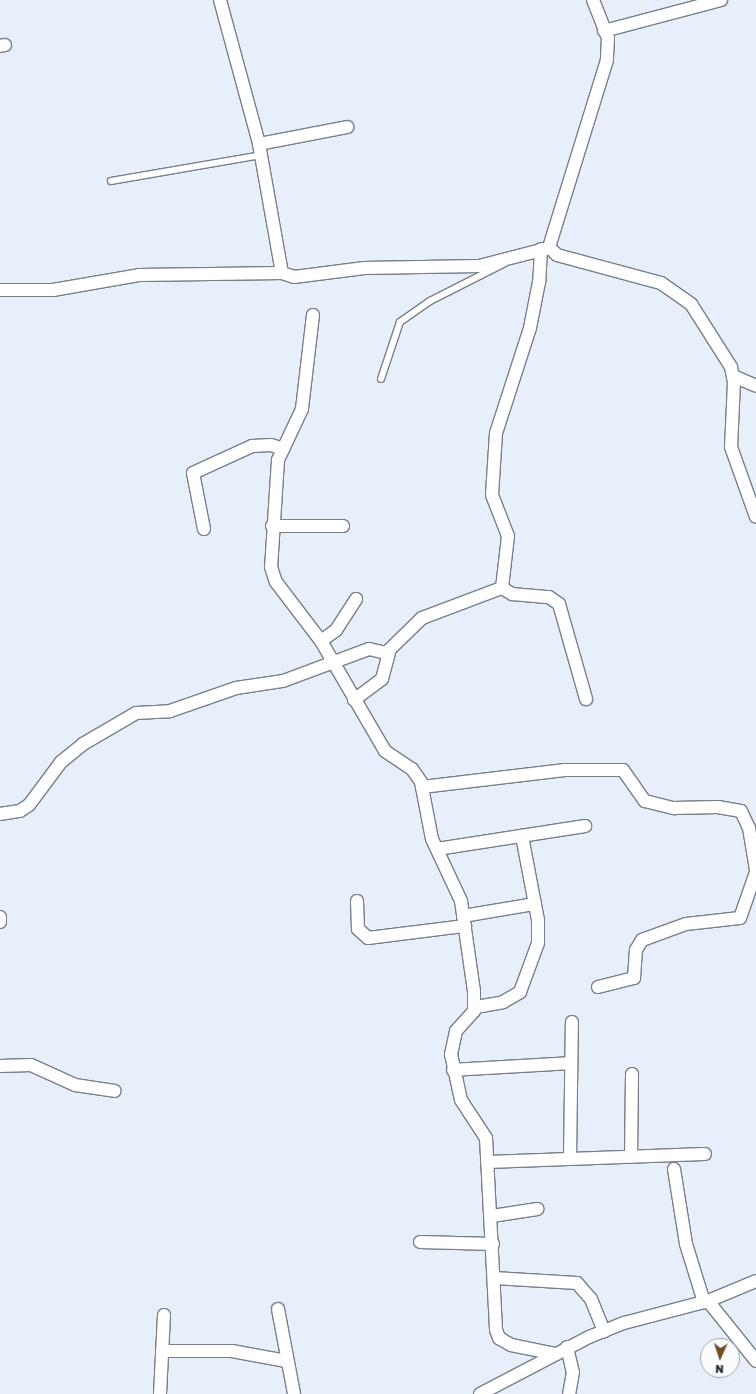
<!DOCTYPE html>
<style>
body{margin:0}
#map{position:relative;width:756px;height:1394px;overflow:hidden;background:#e7effb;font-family:"Golos Text",sans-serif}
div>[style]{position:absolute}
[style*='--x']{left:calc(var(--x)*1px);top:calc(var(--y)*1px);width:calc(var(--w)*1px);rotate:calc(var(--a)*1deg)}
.roads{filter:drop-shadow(1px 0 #787f89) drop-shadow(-1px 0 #787f89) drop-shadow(0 1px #787f89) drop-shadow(0 -1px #787f89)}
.service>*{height:6px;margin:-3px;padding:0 3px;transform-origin:3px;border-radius:3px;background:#fff}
.minor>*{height:12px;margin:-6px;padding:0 6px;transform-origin:6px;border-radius:6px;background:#fff}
span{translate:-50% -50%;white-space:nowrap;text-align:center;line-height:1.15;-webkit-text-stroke:4px #fafcfe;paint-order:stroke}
.north{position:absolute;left:700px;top:1338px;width:40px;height:40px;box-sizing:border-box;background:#fafcfe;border:1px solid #a4a6a9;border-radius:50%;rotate:183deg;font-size:11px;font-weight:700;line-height:16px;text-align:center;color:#23262a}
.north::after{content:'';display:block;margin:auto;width:14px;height:18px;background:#704e26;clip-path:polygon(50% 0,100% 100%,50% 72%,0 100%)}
</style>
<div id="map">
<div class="roads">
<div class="service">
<i style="--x:111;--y:181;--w:152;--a:-9.8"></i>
<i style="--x:381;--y:379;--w:60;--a:-71.6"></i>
<i style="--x:400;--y:322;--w:37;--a:-35"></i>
<i style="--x:430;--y:301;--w:84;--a:-26.9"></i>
</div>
<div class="minor">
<i style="--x:220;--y:0;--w:149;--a:74.8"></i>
<i style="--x:259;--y:144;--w:131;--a:79.9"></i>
<i style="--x:282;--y:273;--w:13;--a:18"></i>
<i style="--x:294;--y:277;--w:71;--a:-7.3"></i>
<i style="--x:364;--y:268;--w:115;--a:-1"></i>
<i style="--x:479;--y:266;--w:72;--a:-14.4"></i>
<i style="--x:593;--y:0;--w:41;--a:68.5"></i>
<i style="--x:608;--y:38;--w:22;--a:93"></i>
<i style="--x:607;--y:60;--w:196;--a:107.2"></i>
<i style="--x:549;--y:247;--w:11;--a:45"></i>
<i style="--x:557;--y:255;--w:108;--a:15.1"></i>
<i style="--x:661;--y:283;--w:37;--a:35"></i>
<i style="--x:691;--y:304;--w:75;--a:57.6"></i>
<i style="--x:731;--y:367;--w:15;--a:79"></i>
<i style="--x:734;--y:382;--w:65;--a:92.6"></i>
<i style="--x:731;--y:447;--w:74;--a:70.3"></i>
<i style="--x:604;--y:31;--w:121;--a:-14.8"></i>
<i style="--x:0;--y:46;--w:5;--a:-11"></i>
<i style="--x:259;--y:144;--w:90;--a:-10.9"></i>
<i style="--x:541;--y:249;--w:33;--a:93"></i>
<i style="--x:539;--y:282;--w:47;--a:101.1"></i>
<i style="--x:530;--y:328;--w:110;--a:107.9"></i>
<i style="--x:496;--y:433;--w:62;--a:93.7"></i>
<i style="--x:492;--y:495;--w:44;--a:68.7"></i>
<i style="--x:508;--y:536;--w:52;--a:96.6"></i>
<i style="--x:502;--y:588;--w:12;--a:31"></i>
<i style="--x:512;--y:594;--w:37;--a:5"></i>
<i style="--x:549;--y:597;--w:12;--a:35"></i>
<i style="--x:559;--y:604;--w:99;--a:74.1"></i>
<i style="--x:0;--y:290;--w:53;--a:0"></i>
<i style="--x:53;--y:290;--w:87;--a:-9.9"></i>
<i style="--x:139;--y:275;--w:143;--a:-0.8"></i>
<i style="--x:313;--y:315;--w:95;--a:96.7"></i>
<i style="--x:302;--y:409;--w:56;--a:115.2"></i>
<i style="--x:278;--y:460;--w:107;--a:93.7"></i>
<i style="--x:271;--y:567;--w:16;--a:72"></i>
<i style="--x:276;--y:582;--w:74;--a:52.7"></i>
<i style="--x:321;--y:641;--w:127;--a:59.8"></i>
<i style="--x:385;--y:751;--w:32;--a:34"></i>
<i style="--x:412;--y:769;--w:16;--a:55"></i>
<i style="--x:421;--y:782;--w:58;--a:79.1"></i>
<i style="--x:432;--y:839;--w:68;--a:64.9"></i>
<i style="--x:461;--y:901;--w:91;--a:81.8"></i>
<i style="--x:474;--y:991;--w:20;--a:90"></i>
<i style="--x:474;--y:1011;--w:27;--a:132"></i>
<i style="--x:456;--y:1031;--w:24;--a:102"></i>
<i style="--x:451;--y:1054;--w:47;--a:77.7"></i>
<i style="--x:461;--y:1100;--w:45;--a:56.7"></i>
<i style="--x:486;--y:1138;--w:192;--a:87"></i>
<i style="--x:496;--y:1330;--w:9;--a:69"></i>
<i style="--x:499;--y:1338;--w:14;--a:30"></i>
<i style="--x:511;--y:1345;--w:46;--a:11.3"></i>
<i style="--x:733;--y:376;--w:25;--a:23"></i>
<i style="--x:272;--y:526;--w:71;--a:0"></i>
<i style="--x:204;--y:529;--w:57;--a:-101.1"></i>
<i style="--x:193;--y:473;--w:65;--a:-24.6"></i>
<i style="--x:252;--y:446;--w:19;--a:-3"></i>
<i style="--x:271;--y:445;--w:13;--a:18"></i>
<i style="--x:321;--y:641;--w:19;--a:-36"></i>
<i style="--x:336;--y:630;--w:37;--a:-57"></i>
<i style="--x:354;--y:700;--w:35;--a:-37"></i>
<i style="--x:382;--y:679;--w:28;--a:-75"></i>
<i style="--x:422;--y:787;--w:144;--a:-6.8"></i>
<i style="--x:565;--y:770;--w:58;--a:0"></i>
<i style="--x:623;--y:770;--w:38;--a:55"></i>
<i style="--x:645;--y:801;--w:30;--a:14"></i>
<i style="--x:674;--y:808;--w:44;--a:-1.3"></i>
<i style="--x:718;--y:807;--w:23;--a:10"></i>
<i style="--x:741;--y:811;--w:19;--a:65"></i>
<i style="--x:749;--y:828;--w:43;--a:80.5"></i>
<i style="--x:0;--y:814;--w:20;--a:-9"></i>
<i style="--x:20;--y:811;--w:11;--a:-34"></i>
<i style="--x:29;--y:805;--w:54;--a:-53.3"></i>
<i style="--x:61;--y:762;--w:28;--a:-39"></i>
<i style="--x:83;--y:744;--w:61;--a:-30.3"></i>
<i style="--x:136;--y:713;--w:34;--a:-3"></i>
<i style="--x:170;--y:711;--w:70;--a:-19.2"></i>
<i style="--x:236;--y:688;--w:48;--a:-8.5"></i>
<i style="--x:283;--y:681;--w:92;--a:-20.4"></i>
<i style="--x:369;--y:649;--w:17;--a:13"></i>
<i style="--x:386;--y:653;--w:50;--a:-44.2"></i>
<i style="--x:422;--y:618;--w:85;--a:-20.6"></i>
<i style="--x:437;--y:849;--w:150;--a:-8.8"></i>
<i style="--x:357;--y:901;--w:28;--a:88"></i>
<i style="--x:358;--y:929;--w:13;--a:42"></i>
<i style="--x:368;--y:938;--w:98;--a:-7.1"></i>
<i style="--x:463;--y:916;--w:73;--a:-9.5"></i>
<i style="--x:0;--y:917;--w:5;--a:90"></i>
<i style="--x:598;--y:987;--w:37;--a:-14"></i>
<i style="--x:634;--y:978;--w:28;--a:-86"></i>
<i style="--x:636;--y:950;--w:12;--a:-59"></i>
<i style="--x:642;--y:940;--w:47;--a:-20"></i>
<i style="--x:686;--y:924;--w:54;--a:-6.3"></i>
<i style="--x:740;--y:918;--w:49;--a:-70.8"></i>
<i style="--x:476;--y:1007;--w:27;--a:-10"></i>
<i style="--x:503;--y:1002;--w:20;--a:-30"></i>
<i style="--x:520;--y:992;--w:52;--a:-69.8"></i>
<i style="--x:538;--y:943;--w:23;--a:-90"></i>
<i style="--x:538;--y:920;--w:86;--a:-100.8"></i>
<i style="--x:0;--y:1066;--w:31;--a:-2"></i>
<i style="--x:31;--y:1065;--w:48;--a:24.4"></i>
<i style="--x:75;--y:1085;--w:40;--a:8.5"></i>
<i style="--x:453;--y:1070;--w:118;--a:-3.4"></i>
<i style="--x:631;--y:1157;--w:83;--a:-89.3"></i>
<i style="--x:570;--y:1159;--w:137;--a:-89.2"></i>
<i style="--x:487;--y:1162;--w:218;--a:-2.1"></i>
<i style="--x:674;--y:1169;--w:76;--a:80.9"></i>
<i style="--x:686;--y:1244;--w:61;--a:72.8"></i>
<i style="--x:492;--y:1216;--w:46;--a:-8.8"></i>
<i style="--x:420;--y:1242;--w:73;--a:1.6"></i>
<i style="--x:494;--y:1278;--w:83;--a:3.4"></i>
<i style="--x:577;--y:1283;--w:21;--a:49"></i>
<i style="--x:591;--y:1299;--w:35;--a:68"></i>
<i style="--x:708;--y:1301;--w:77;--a:51.3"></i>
<i style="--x:278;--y:1309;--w:86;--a:79.3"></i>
<i style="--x:567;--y:1347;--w:26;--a:77"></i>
<i style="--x:573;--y:1372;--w:22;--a:100"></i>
<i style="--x:162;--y:1351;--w:70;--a:0"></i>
<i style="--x:232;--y:1351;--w:55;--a:10.5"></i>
<i style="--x:160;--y:1394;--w:79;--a:-87.1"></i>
<i style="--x:480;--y:1394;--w:123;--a:-27.6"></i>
<i style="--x:589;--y:1337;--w:38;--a:-22"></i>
<i style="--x:624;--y:1323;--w:87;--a:-14.7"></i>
<i style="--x:708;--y:1301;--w:52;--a:-22.6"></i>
</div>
</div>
<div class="north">N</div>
</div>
